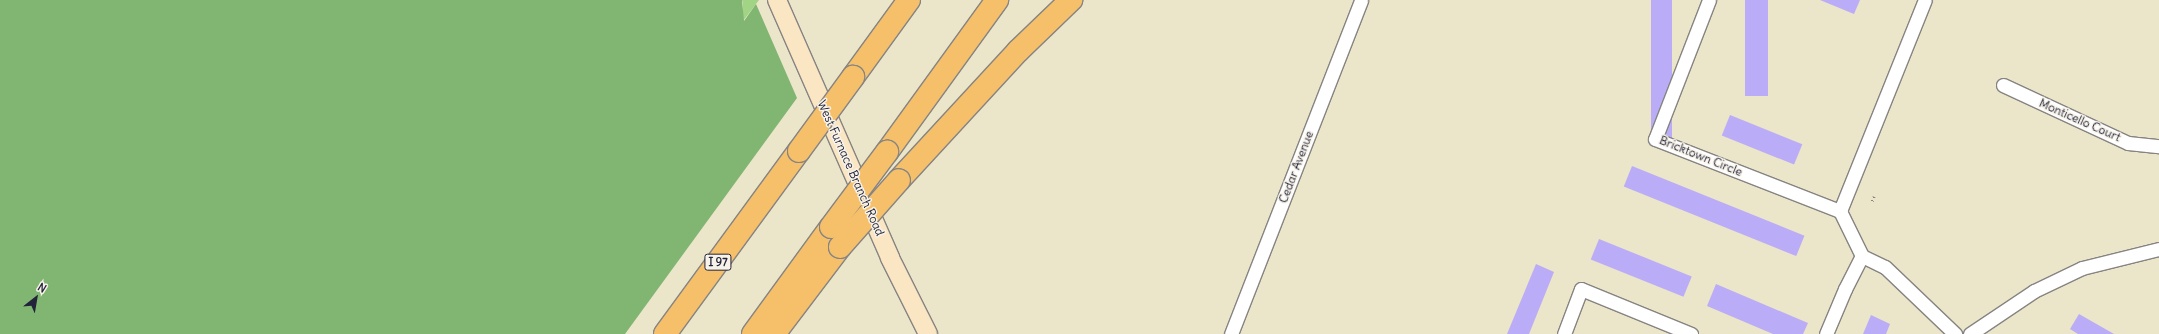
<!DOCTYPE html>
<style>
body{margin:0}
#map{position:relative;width:2159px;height:334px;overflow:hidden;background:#ebe5c9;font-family:Delius,sans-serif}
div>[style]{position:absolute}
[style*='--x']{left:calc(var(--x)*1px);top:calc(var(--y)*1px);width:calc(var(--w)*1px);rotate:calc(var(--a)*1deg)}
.green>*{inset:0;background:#a1d484}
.forest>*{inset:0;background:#80b672}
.building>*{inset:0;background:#bbacf8;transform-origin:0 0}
.path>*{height:2.5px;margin-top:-1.25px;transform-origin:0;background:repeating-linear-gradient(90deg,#868482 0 1px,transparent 0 4px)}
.roads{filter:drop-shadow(1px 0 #868482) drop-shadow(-1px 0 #868482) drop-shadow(0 1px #868482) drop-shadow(0 -1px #868482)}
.minor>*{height:13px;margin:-6.5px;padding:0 6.5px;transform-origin:6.5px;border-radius:6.5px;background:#fff}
.secondary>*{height:18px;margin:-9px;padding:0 9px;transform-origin:9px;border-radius:9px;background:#fbe6c4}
.motorway>*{height:22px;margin:-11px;padding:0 11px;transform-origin:11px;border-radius:11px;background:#f6c06b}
.bridges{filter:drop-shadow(1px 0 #868482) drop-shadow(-1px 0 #868482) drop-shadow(0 1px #868482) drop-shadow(0 -1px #868482)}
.motorway-bridge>*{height:22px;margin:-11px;padding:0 11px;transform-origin:11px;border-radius:11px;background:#f6c06b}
span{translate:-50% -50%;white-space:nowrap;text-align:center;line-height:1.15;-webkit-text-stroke:3px #f7f3e8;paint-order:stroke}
.shield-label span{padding:1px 3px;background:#f7f3e8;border:1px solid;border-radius:3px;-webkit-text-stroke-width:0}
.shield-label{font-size:11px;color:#22223b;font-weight:700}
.street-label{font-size:12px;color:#22223b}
.north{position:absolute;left:16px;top:278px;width:40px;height:40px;-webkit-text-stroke:3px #f7f3e8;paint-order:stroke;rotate:31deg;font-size:11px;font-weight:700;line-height:16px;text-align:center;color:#22223b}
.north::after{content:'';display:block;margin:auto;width:14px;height:18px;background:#22223b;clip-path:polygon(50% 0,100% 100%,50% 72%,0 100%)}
</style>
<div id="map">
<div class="green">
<i style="clip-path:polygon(742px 0,759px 0,743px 21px,743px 3px)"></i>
</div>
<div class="forest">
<i style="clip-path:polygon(0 0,742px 0,744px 21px,756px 4px,797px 98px,625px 334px,0 334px)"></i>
</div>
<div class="building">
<i style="left:1651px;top:0;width:21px;height:144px"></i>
<i style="left:1745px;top:0;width:23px;height:96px"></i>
<i style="clip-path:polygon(1820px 0,1860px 0,1854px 14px)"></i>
<i style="left:1730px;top:115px;width:78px;height:22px;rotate:22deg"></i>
<i style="left:1632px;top:166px;width:186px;height:22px;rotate:22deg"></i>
<i style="left:1599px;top:239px;width:100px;height:22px;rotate:22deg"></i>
<i style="clip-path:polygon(1536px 264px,1554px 272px,1529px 334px,1507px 334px)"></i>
<i style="clip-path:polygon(1716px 284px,1808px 323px,1803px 334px,1773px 334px,1707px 306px)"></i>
<i style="clip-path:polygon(2079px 314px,2114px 334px,2078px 334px,2070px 329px)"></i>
<i style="clip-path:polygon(1871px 315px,1890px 324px,1886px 334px,1863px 334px)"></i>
</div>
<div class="path">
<i style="--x:1872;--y:201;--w:5;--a:-68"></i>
</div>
<div class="roads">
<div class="minor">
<i style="--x:1709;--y:0;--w:149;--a:111.2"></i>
<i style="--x:1655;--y:139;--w:199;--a:21.3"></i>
<i style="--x:1840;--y:211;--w:50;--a:63.9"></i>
<i style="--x:1862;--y:256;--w:25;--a:26"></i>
<i style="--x:1885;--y:267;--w:97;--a:43.7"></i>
<i style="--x:2003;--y:85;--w:138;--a:24.9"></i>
<i style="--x:2128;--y:143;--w:31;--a:6"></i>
<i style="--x:1840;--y:211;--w:227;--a:-68.1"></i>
<i style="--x:1231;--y:334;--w:358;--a:-68.7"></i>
<i style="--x:1564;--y:334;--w:48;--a:-69.3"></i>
<i style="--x:1581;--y:289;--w:119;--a:22.2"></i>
<i style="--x:1826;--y:334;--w:49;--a:-67.1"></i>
<i style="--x:1845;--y:289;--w:37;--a:-63"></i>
<i style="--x:1970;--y:334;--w:77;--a:-33.9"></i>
<i style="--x:2034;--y:291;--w:53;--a:-25.6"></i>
<i style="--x:2082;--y:268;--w:79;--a:-13.9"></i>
</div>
<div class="secondary">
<i style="--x:777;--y:0;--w:282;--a:66.3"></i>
<i style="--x:890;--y:258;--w:85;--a:63.4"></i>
</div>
<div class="motorway">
<i style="--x:853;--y:77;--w:95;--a:-54"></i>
<i style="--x:887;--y:152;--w:188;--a:-54.1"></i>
<i style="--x:899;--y:180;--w:176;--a:-47.3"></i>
<i style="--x:1018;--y:51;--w:74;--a:-43.9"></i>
<i style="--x:665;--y:334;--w:227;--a:-53.8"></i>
<i style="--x:753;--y:334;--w:132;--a:-53.9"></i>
<i style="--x:774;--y:334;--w:109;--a:-52.8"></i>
</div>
</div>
<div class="bridges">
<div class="motorway-bridge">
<i style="--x:799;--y:151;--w:92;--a:-53.9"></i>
<i style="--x:831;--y:227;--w:94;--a:-53.3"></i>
<i style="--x:840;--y:247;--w:89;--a:-48.6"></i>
</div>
</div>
<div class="shield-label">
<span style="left:718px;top:262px">I 97</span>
</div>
<div class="street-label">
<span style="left:2080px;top:120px;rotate:24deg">Monticello Court</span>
<span style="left:1701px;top:156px;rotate:22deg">Bricktown Circle</span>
<span style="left:1296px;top:167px;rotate:-69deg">Cedar Avenue</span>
<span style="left:851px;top:168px;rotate:66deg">West Furnace Branch Road</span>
</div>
<div class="north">N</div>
</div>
